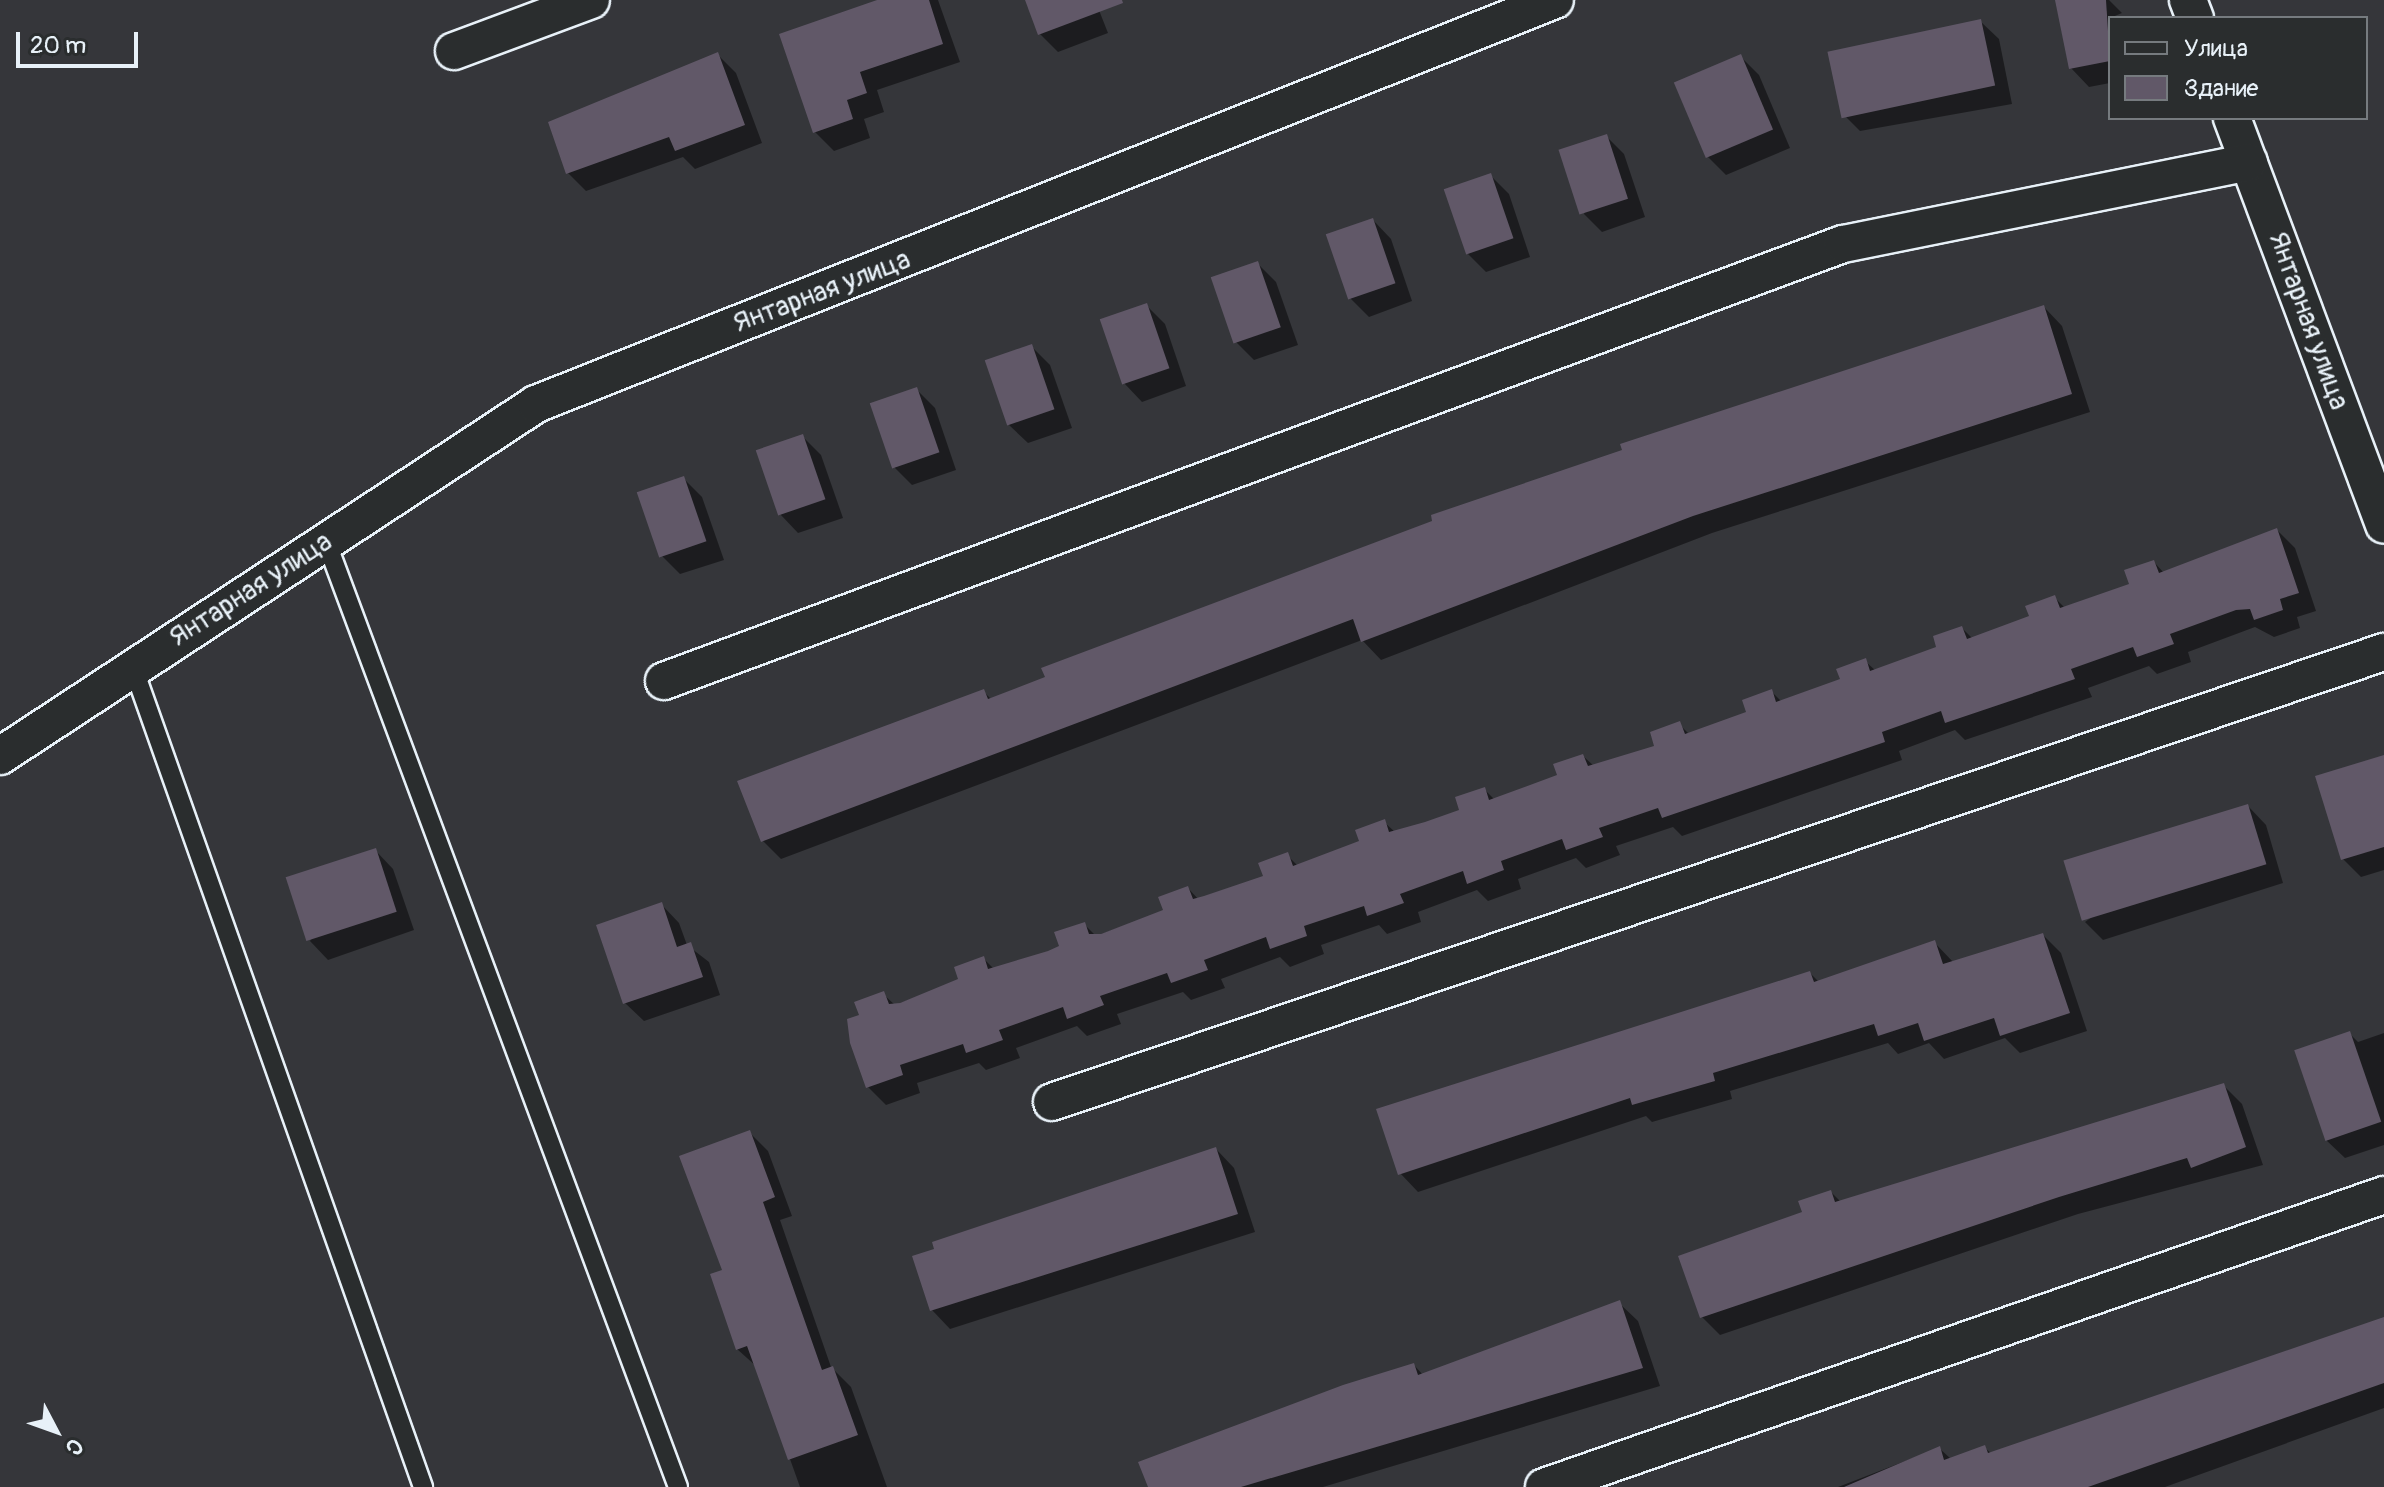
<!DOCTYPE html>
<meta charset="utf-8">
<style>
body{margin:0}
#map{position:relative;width:2384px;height:1487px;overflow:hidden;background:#35363a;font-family:Pangolin,sans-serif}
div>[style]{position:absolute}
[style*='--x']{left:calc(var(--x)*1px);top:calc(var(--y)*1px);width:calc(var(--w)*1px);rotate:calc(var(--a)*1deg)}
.shadow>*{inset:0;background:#0007}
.building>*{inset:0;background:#615868;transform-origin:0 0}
.roads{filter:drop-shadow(2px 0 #e8f1f8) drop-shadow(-2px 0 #e8f1f8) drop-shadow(0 2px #e8f1f8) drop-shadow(0 -2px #e8f1f8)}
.lane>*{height:18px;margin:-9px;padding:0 9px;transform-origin:9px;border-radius:9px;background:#2a2d2e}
.street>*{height:36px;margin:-18px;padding:0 18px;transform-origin:18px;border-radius:18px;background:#2a2d2e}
span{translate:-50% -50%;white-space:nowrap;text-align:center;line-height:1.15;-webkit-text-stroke:6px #2a2d2e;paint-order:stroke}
.street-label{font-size:28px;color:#e8f1f8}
.legend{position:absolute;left:2108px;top:16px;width:260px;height:104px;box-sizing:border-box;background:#2a2d2e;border:2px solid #767b7f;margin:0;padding:10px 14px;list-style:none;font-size:24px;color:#e8f1f8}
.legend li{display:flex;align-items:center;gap:16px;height:40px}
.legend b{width:40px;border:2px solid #767b7f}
.north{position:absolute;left:16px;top:1391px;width:80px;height:80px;-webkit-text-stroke:6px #2a2d2e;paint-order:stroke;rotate:131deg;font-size:22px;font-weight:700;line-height:32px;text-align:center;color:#e8f1f8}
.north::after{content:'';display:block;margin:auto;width:28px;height:36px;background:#e8f1f8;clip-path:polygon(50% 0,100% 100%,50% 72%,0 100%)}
.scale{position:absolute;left:16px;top:32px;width:122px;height:36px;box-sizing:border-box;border:4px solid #e8f1f8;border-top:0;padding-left:10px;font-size:24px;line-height:28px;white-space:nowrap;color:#e8f1f8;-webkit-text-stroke:6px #2a2d2e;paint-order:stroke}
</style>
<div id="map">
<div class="shadow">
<i style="clip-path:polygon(877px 0,938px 0,960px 62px,877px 90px,884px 112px,864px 119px,870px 138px,834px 151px,815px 132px)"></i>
<i style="clip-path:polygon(1027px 0,1095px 0,1108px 33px,1058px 52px,1040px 34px)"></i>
<i style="clip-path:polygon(2076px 0,2109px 0,2122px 13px,2110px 18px,2110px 83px,2089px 87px,2071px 68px)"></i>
<i style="clip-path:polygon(1980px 21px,1999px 39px,2012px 104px,1860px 131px,1841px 112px)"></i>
<i style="clip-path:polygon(718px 55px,736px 73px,762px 143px,695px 169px,683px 157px,586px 191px,568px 173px)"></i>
<i style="clip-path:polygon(1740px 56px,1759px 75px,1790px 148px,1726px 175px,1708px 157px)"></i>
<i style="clip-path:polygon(1606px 136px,1624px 154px,1645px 217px,1602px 232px,1584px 214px)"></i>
<i style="clip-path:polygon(1491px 176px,1509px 194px,1530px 257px,1486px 272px,1468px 254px)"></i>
<i style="clip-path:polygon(1373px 220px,1391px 239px,1412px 301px,1369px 317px,1350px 298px)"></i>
<i style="clip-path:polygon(1258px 264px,1276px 282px,1298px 345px,1254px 360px,1236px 342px)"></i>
<i style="clip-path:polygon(1147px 306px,1165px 324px,1186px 386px,1142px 402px,1124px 383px)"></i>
<i style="clip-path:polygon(2044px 307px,2062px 326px,2090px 412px,1712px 533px,1381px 660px,1362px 640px,781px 859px,763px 841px,983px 691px,991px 699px)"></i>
<i style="clip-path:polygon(1032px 347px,1050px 365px,1072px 428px,1028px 443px,1009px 425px)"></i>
<i style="clip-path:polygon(916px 389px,935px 408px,956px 470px,912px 485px,894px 467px)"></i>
<i style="clip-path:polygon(802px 436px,821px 455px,843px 518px,798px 533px,780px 514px)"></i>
<i style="clip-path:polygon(684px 479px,702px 497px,724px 560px,680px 574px,662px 556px)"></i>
<i style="clip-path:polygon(2277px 530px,2295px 548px,2316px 611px,2297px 617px,2300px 628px,2274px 637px,2255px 627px,2188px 652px,2191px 662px,2157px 674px,2149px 666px,2088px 688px,2092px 697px,1965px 740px,1955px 730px,1899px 751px,1902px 760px,1682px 836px,1673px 827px,1616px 846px,1620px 855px,1586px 868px,1576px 858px,1518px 879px,1521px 889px,1488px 901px,1477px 890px,1418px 912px,1421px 922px,1387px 934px,1379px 925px,1321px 945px,1324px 954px,1290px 967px,1280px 957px,1221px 979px,1225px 988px,1191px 1000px,1183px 992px,1117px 1014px,1121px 1024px,1087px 1036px,1077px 1026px,1016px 1048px,1020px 1058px,986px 1070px,979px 1063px,917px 1083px,920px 1093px,886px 1105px,868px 1087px,861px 1016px,883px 994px,895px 1005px,960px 981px,983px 958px,994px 969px,1062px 947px,1084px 924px,1096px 936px,1165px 911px,1188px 888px,1199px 900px,1265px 877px,1287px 855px,1298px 866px,1361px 843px,1384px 822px,1395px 832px,1462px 812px,1484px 789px,1495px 800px,1560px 776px,1583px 756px,1594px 766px,1657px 747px,1679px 724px,1690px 735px,1749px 713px,1771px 691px,1782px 702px,1842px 680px,1865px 661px,1876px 671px,1939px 648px,1962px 628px,1973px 639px,2032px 618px,2054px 597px,2065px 608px,2131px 585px,2154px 562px,2164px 573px)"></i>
<i style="clip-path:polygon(2384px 758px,2384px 870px,2361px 877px,2343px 859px)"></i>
<i style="clip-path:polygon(2248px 806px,2266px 825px,2283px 883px,2103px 940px,2085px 922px)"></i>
<i style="clip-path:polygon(375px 850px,393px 869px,414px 930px,328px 960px,310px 941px)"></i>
<i style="clip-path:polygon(661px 904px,679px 923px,687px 945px,709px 962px,720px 995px,644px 1021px,625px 1003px)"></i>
<i style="clip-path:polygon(2043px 935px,2061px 953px,2087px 1031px,2020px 1053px,2005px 1038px,1944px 1059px,1929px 1043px,1898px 1054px,1888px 1043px,1730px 1091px,1732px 1099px,1652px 1122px,1646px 1116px,1418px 1192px,1400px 1173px,1810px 973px,1820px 983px,1934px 942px,1954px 963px)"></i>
<i style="clip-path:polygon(2384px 1033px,2384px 1145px,2345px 1158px,2326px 1140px,2350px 1034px,2358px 1042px)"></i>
<i style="clip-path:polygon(2223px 1085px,2242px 1104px,2263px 1165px,2078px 1214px,1720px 1335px,1702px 1317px,1831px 1192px,1841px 1202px)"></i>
<i style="clip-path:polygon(749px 1132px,768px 1151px,792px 1216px,780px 1220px,831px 1367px,851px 1387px,887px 1487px,800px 1487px,757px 1367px,737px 1349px,725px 1271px)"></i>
<i style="clip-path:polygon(1216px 1149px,1234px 1168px,1255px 1232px,950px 1329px,932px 1310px)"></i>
<i style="clip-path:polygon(1619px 1303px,1638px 1321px,1660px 1386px,1323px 1487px,1151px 1487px,1414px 1365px,1423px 1375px)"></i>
<i style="clip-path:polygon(2384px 1319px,2384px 1408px,2165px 1487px,1838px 1487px,1939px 1448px,1951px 1459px,1985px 1448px,1992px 1454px)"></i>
</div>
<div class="building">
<i style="clip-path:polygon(877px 0,929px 0,943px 44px,860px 72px,867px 93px,847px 100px,853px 119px,813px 133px,779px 34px)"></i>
<i style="clip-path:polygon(1025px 0,1122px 0,1123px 3px,1038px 35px)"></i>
<i style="clip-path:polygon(2055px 0,2106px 0,2110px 61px,2069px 69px)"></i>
<i style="left:1981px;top:19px;width:68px;height:157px;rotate:78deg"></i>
<i style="clip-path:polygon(718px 52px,745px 125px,675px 151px,669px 137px,566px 174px,548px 122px)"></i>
<i style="left:1741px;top:54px;width:82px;height:73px;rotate:67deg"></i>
<i style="left:1607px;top:134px;width:68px;height:51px;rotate:72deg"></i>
<i style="left:1491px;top:173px;width:69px;height:50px;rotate:71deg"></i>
<i style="left:1373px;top:218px;width:69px;height:50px;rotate:71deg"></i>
<i style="left:1258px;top:261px;width:70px;height:50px;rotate:71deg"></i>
<i style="left:1147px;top:303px;width:69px;height:50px;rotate:71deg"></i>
<i style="clip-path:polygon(2044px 305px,2072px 394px,1693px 516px,1361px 642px,1353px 619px,761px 842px,737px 781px,984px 689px,988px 699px,1045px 677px,1041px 668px,1432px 521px,1431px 515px,1622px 450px,1620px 444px)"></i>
<i style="left:1032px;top:344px;width:69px;height:50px;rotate:71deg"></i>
<i style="left:917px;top:387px;width:69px;height:50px;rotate:71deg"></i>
<i style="left:803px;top:434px;width:69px;height:50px;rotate:71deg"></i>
<i style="left:684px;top:476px;width:69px;height:50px;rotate:71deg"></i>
<i style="clip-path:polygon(2277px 528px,2299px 593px,2280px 599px,2283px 610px,2254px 620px,2250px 609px,2236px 610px,2170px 634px,2174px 644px,2137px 657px,2133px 647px,2071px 669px,2075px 679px,1945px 723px,1941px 711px,1882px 732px,1885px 742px,1662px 818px,1658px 808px,1599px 828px,1603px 837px,1566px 850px,1562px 839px,1501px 861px,1504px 870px,1467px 884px,1463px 871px,1400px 894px,1404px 903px,1367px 916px,1364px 906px,1304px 926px,1307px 936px,1270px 949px,1266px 937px,1204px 960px,1208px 970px,1171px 983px,1167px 973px,1100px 996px,1104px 1005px,1067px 1019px,1063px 1007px,999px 1030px,1003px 1040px,966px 1053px,963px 1044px,900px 1065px,903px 1075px,866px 1088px,850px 1043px,847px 1019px,859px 1015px,854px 1002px,884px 991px,889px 1004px,900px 1003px,958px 979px,954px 967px,984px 956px,988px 969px,1048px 951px,1059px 946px,1054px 932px,1085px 922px,1089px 934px,1101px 934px,1163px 910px,1158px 897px,1188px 886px,1193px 899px,1204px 896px,1263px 876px,1258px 863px,1288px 852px,1293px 866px,1359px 841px,1355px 830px,1385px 819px,1389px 832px,1425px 822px,1459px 810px,1455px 797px,1485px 787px,1489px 800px,1557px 775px,1553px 764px,1583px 754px,1588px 766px,1654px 746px,1650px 732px,1680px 721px,1685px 734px,1746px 712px,1742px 700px,1772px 689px,1776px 702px,1840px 679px,1836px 669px,1866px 658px,1870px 671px,1936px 647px,1933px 636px,1962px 626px,1967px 639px,2029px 616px,2025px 606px,2055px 595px,2060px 608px,2129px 584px,2124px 570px,2154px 560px,2159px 573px)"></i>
<i style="clip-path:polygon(2384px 755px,2384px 847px,2341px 860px,2315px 776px)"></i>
<i style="left:2248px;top:804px;width:63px;height:193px;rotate:73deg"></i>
<i style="left:376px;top:848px;width:67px;height:95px;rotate:72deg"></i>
<i style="clip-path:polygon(662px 902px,677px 947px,691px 942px,703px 977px,623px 1004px,596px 925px)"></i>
<i style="clip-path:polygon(2043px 933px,2070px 1013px,2000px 1036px,1994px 1018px,1924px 1041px,1918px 1023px,1878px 1036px,1874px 1024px,1713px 1073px,1715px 1081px,1632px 1105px,1630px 1098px,1398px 1175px,1376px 1109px,1810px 971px,1814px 982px,1935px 940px,1943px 964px)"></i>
<i style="left:2350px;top:1031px;width:96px;height:59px;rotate:71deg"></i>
<i style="clip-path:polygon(2224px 1083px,2246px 1147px,2191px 1168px,2187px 1158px,2059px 1197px,1700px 1318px,1678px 1256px,1802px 1212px,1798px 1201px,1831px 1190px,1835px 1202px)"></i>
<i style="clip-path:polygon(750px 1130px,775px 1197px,763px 1202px,822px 1370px,833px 1366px,858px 1435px,788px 1460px,747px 1346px,736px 1350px,710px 1274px,722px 1270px,679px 1156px)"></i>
<i style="clip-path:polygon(1216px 1147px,1238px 1214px,930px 1311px,912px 1256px,934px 1249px,932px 1242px)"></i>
<i style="clip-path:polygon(1620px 1300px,1643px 1368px,1241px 1487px,1148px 1487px,1138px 1462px,1343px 1385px,1414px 1363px,1418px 1375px)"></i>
<i style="clip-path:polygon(2384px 1317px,2384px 1383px,2088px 1487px,1844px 1487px,1940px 1446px,1944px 1460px,1985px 1445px,1988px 1453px)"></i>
</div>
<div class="roads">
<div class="lane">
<i style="--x:326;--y:541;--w:1009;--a:69.59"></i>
<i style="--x:133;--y:667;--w:870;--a:70.52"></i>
</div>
<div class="street">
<i style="--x:2188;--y:0;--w:19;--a:69"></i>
<i style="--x:454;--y:51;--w:146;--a:-20.4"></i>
<i style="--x:2232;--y:118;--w:434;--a:69.5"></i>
<i style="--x:664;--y:681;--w:1257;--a:-20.34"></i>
<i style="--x:1843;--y:244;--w:414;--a:-11.4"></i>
<i style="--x:0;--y:756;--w:641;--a:-33.29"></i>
<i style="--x:536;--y:404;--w:1096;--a:-21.63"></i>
<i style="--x:1052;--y:1102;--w:1406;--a:-18.67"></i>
<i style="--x:1544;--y:1487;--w:889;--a:-19.17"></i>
</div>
</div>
<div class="street-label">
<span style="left:822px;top:292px;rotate:-21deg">Янтарная улица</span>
<span style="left:2308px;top:321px;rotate:70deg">Янтарная улица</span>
<span style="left:251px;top:590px;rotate:-33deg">Янтарная улица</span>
</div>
<ul class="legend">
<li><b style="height:10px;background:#2a2d2e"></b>Улица</li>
<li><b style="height:22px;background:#615868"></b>Здание</li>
</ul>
<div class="north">С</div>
<div class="scale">20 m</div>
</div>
